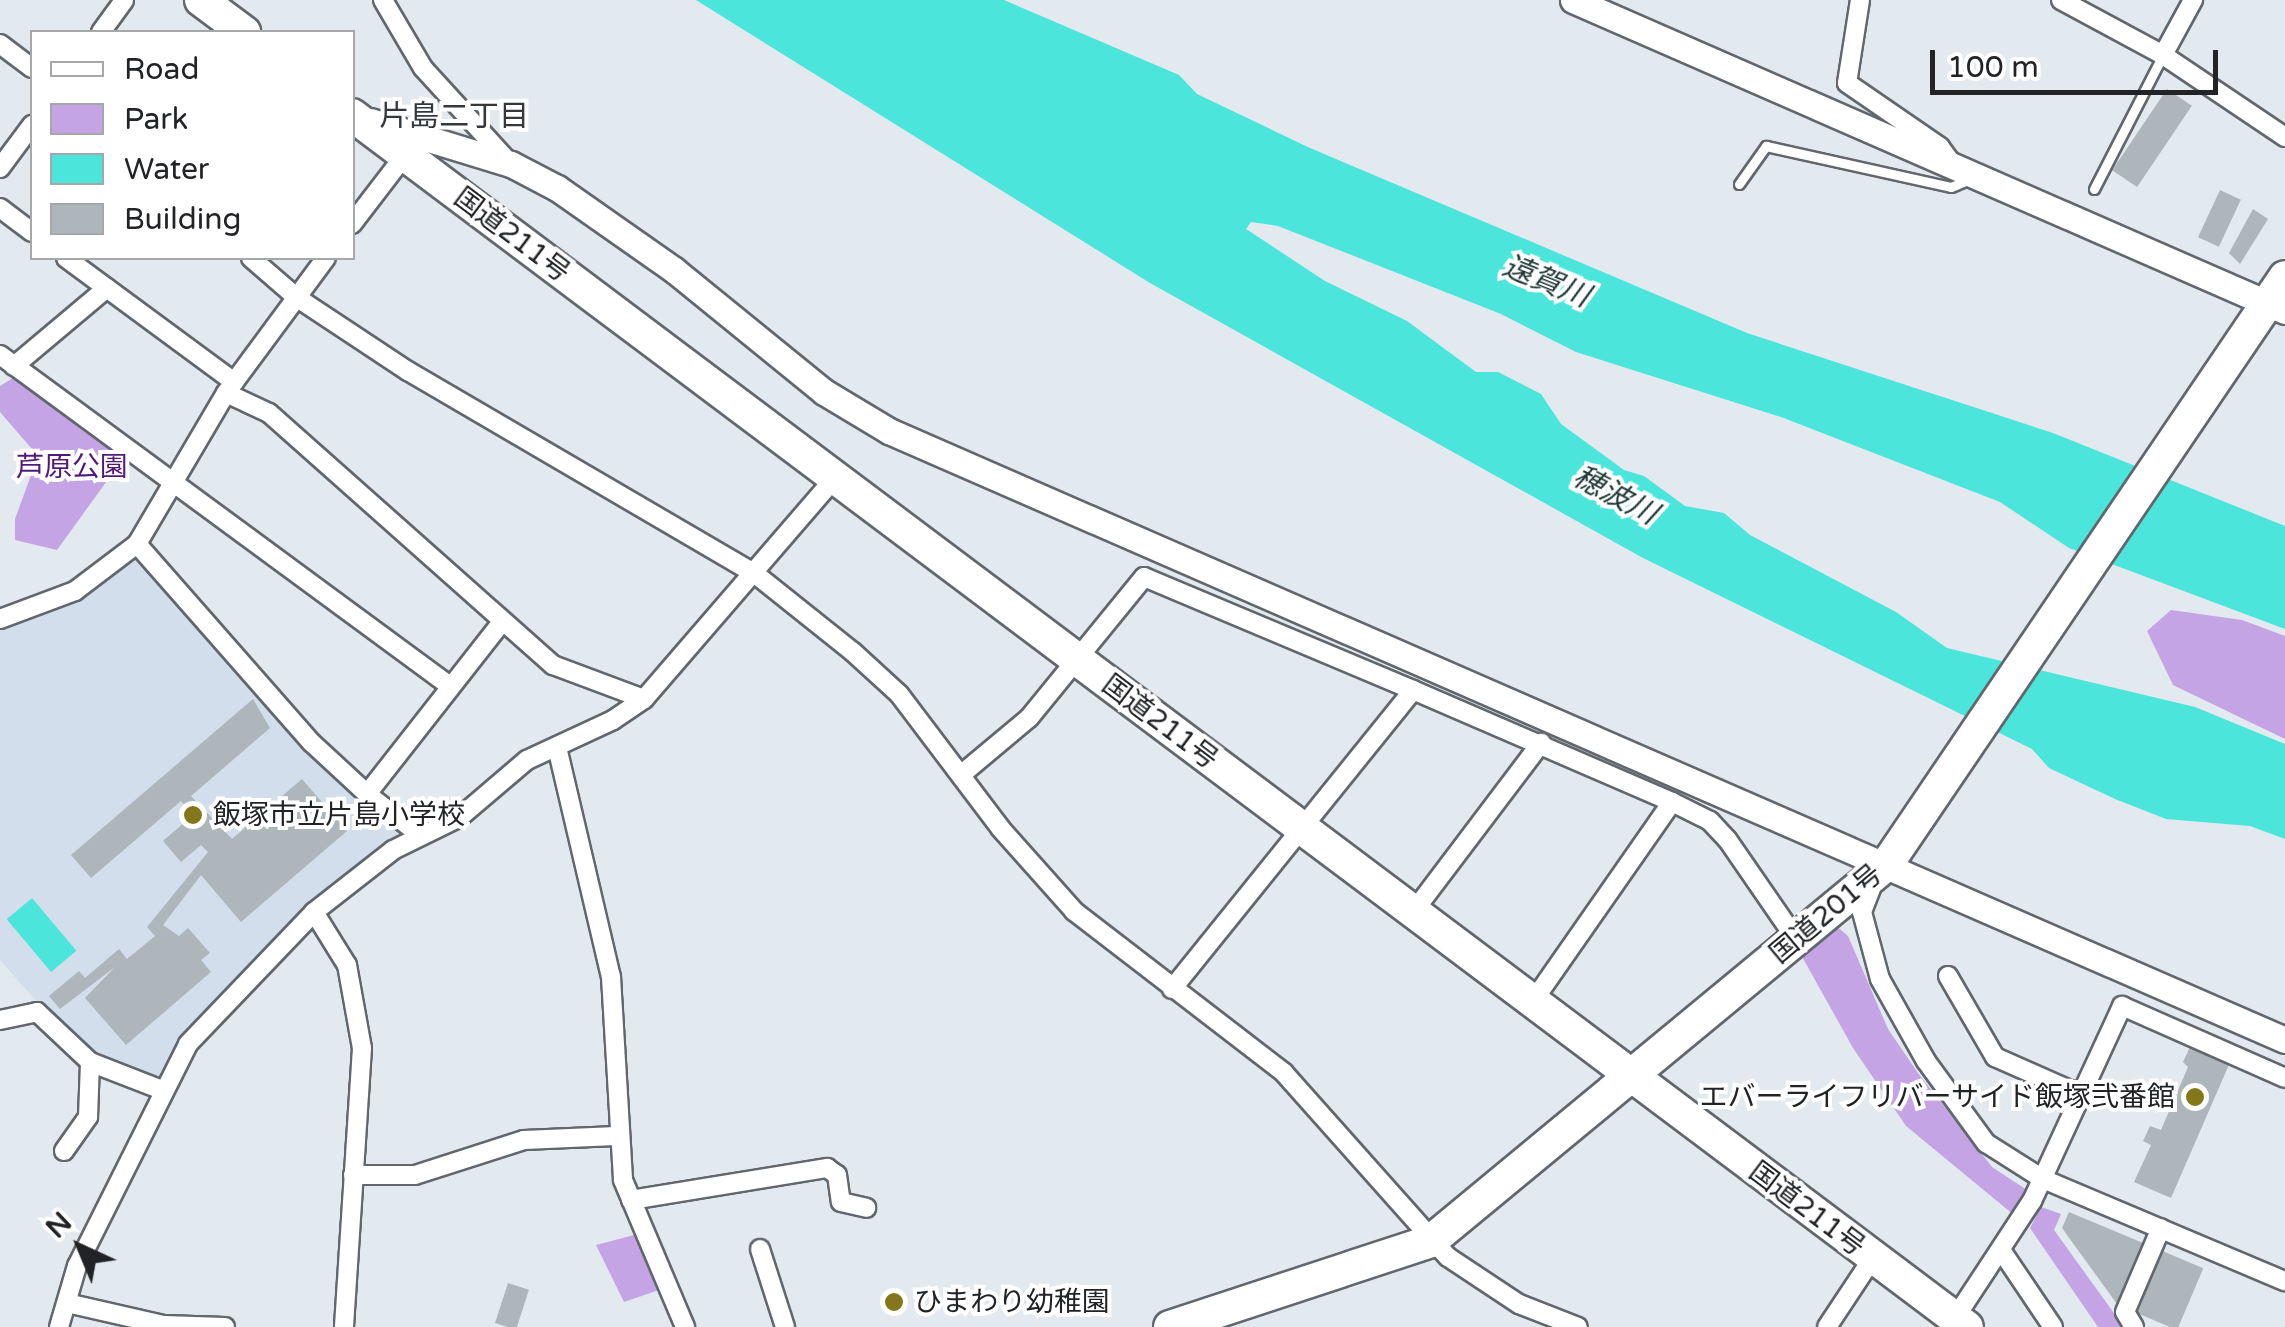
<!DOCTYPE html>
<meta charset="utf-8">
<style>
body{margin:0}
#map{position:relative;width:2285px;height:1327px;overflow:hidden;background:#e2e9ef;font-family:"Varela Round","Noto Sans JP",sans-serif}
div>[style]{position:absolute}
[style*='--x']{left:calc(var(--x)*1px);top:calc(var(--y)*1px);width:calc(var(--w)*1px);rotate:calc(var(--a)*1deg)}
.built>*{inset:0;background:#d2deeb}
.green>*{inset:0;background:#c5a4e6}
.water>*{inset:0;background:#4be5db;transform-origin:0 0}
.building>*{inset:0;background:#adb6ba;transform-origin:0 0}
.roads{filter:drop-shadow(2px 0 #61676d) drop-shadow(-2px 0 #61676d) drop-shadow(0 2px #61676d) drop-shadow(0 -2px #61676d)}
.lane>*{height:9px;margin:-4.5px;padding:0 4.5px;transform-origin:4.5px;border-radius:4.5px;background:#fff}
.street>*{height:18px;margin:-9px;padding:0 9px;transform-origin:9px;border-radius:9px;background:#fff}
.secondary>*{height:25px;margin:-12.5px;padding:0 12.5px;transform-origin:12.5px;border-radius:12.5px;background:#fff}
.highway>*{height:32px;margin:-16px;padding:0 16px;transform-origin:16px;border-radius:16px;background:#fff}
.dots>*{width:28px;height:28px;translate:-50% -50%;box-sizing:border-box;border:5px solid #fff;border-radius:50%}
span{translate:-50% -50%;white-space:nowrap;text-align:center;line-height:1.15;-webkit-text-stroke:8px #fff;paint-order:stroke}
.street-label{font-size:28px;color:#212326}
.park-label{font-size:28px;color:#53187b}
.poi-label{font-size:28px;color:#212326}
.left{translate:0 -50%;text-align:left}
.right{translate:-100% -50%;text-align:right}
.neighbourhood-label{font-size:30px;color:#33383e}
.water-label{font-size:30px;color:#1f3836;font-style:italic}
.legend{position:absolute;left:30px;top:30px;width:325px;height:230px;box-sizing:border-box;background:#fff;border:2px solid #a6a7a8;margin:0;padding:12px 18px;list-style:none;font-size:30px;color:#212326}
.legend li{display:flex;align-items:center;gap:20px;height:50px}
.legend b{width:50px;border:2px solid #a6a7a8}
.north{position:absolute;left:30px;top:1197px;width:100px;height:100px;-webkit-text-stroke:8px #fff;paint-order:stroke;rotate:316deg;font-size:28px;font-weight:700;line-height:40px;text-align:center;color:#212326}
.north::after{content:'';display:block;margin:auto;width:35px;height:45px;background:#212326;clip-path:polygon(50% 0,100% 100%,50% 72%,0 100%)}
.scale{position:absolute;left:1930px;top:50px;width:288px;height:45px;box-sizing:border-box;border:5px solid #212326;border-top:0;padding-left:12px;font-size:30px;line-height:35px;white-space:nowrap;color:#212326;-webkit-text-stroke:8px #fff;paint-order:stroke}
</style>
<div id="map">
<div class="built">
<i style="clip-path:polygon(137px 552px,407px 833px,305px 909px,188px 1029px,158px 1083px,79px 1049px,0 960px,0 627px,75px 601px)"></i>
</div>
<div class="green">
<i style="clip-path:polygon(16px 376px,125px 456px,57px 550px,15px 540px,15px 519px,38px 456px,0 412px,0 386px)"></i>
<i style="clip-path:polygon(2171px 610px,2242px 620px,2285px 636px,2285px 739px,2173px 685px,2147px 631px)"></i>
<i style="clip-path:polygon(1835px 925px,1848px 936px,1888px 1029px,1918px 1073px,1992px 1167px,2030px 1192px,2014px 1215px,1906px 1126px,1853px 1048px,1800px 953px)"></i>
<i style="clip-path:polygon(2041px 1207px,2061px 1214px,2054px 1230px,2124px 1327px,2098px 1327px,2030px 1228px)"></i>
<i style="clip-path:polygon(638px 1234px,659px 1290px,624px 1302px,596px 1245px)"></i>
</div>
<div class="water">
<i style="clip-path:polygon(696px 0,1004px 0,1179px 75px,1197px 94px,1310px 148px,1747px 333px,2053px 433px,2285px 526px,2285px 629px,2069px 548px,2000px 502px,1781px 417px,1576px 352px,1501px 314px,1278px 226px,1251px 222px,1246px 229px,1325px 281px,1407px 321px,1476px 372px,1498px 372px,1541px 394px,1561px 424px,1624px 470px,1644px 476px,1685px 506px,1724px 513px,1750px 535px,1896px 612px,1947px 648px,2195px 707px,2285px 744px,2285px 839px,2250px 826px,2166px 819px,2115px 799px,2049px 768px,2032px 749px,1643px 558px,1150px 283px)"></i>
<i style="left:32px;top:898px;width:69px;height:33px;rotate:50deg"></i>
</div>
<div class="building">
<i style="left:2167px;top:89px;width:30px;height:98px;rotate:34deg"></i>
<i style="left:2220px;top:190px;width:23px;height:52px;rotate:25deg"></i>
<i style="clip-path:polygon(2253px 209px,2268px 219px,2240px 264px,2229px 253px)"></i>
<i style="clip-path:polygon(253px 699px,270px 728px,191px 796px,232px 839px,302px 779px,347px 831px,241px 922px,201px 875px,163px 925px,179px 936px,188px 928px,210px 953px,201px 960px,211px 972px,126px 1045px,85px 998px,115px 967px,60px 1009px,49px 996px,79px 971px,85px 978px,119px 949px,127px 959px,155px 936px,147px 927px,208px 852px,201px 845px,181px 862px,163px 841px,193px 815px,181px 801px,91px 878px,71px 855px)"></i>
<i style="clip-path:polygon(2190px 1047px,2231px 1060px,2171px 1198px,2134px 1182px,2151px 1145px,2143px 1141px,2150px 1126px,2161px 1130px,2188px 1067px,2183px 1062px)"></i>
<i style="clip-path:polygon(2069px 1212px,2143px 1243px,2117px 1304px,2062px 1228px)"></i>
<i style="left:2160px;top:1250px;width:47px;height:67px;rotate:23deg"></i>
<i style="left:508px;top:1283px;width:22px;height:42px;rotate:18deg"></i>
</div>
<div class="roads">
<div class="lane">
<i style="--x:1739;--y:184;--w:47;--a:-54.6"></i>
<i style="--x:1766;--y:146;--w:189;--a:12.5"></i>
<i style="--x:1951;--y:187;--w:21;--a:-23"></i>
<i style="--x:2094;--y:189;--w:151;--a:-62.8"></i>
</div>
<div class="street">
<i style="--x:383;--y:0;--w:79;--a:59.5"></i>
<i style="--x:423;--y:68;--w:126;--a:47.6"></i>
<i style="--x:1860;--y:0;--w:84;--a:98.9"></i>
<i style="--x:1847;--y:83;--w:113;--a:34.5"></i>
<i style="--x:1940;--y:147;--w:22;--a:54"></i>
<i style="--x:2061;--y:0;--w:116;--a:28.3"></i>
<i style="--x:2163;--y:55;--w:147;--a:33.9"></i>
<i style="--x:101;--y:32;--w:39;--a:-54"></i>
<i style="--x:0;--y:44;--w:40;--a:37"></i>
<i style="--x:2163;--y:55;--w:63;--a:-61.4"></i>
<i style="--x:0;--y:168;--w:54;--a:-53.3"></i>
<i style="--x:0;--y:208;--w:40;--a:37"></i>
<i style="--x:352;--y:224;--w:87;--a:-52.5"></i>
<i style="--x:66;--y:258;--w:209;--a:36.4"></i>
<i style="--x:251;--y:258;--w:60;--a:40.9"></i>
<i style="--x:296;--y:297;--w:134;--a:33.5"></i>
<i style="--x:408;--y:371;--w:401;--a:30.3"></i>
<i style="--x:754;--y:573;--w:127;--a:38.6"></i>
<i style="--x:853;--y:652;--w:62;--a:42.4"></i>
<i style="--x:899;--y:694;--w:169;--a:52.9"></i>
<i style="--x:1001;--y:829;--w:110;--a:48.3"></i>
<i style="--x:1074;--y:911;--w:265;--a:37.6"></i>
<i style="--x:1284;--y:1073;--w:246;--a:48.3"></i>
<i style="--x:1448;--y:1257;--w:85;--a:33.5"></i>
<i style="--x:1519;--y:1304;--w:63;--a:21.3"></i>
<i style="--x:0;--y:355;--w:559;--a:36.34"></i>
<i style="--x:14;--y:366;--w:121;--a:-40"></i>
<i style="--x:226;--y:393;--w:47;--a:24.9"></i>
<i style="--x:269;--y:413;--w:380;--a:41.6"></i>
<i style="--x:553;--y:665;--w:97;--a:20.5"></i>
<i style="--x:137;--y:544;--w:265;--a:48.7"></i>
<i style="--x:312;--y:743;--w:75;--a:42.8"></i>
<i style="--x:0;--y:619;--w:80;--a:-20.5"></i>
<i style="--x:75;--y:591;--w:78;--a:-37.2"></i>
<i style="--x:137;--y:544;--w:175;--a:-59.5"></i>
<i style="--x:226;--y:393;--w:168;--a:-53.5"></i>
<i style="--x:557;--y:747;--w:236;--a:76.8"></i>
<i style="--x:611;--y:977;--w:203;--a:86.6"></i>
<i style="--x:623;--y:1180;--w:160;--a:67.1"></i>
<i style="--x:962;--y:774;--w:87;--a:-39.9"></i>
<i style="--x:1029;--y:718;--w:182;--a:-50.8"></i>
<i style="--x:1144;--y:577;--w:292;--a:22.8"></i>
<i style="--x:1672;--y:802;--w:42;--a:26.6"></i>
<i style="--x:1710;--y:821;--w:25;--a:47"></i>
<i style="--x:1727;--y:839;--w:121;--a:55.4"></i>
<i style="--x:420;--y:835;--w:67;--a:-142.3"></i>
<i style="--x:367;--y:794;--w:217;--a:-51.9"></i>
<i style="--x:1872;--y:886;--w:28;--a:111"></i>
<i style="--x:1862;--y:912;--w:69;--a:75"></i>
<i style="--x:1880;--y:979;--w:94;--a:60.7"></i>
<i style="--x:1926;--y:1061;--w:102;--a:53.8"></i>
<i style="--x:1986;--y:1143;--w:67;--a:32.3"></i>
<i style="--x:2043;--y:1179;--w:263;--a:22.9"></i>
<i style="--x:1414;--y:911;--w:211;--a:-52.9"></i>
<i style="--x:314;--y:912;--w:62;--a:58.1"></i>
<i style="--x:347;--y:965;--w:84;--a:79.8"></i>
<i style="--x:362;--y:1048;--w:280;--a:93.7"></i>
<i style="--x:1948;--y:976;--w:94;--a:59.9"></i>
<i style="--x:1995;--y:1057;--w:94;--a:23.8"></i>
<i style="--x:1172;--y:989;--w:384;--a:-51.1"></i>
<i style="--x:1413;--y:690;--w:282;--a:23.4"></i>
<i style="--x:1672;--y:802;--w:243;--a:124.9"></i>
<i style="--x:0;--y:1020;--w:38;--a:-12"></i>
<i style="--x:37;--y:1012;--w:73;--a:43.3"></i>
<i style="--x:90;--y:1062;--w:77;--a:21.3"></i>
<i style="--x:64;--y:1151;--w:42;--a:-54.8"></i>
<i style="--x:88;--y:1117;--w:55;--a:-87.9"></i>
<i style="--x:353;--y:1175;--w:62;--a:0"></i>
<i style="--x:415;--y:1175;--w:114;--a:-17.8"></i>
<i style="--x:524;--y:1140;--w:92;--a:-2.5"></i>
<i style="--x:631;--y:1200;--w:199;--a:-9.3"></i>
<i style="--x:827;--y:1168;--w:12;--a:35"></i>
<i style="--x:837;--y:1175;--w:27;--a:82"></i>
<i style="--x:841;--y:1202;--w:26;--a:13"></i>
<i style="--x:760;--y:1249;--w:82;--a:72.2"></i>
<i style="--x:2001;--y:1250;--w:93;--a:56"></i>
<i style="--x:67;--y:1303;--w:99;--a:12.8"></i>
<i style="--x:164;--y:1325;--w:61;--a:1.9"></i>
<i style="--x:1955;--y:1318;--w:140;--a:-56.7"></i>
<i style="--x:2032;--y:1201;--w:215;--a:-65.2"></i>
<i style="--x:2122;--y:1006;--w:178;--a:23.8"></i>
<i style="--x:59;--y:1327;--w:64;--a:-73.6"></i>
<i style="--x:77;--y:1266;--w:248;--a:-63.4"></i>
<i style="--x:188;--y:1044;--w:182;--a:-46.3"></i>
<i style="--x:314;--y:912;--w:100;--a:-38.1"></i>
<i style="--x:393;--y:850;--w:75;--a:-26.2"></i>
<i style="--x:460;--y:817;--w:88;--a:-40.4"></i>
<i style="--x:527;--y:760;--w:95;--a:-24.9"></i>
<i style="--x:613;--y:720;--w:37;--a:-34"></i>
<i style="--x:644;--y:699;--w:291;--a:-49.2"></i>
<i style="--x:1827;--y:1327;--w:82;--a:-56.5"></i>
<i style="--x:2134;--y:1327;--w:17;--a:-121"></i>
<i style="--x:2125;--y:1312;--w:91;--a:-66.8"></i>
</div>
<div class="secondary">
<i style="--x:1573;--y:0;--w:777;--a:23.6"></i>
<i style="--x:370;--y:121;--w:147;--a:17"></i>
<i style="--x:511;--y:164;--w:52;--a:27.6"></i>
<i style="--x:557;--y:188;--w:143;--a:35"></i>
<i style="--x:674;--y:270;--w:193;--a:39.1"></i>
<i style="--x:824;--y:392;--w:76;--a:31"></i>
<i style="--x:889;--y:431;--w:1523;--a:23.57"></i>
</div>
<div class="highway">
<i style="--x:201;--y:0;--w:54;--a:36.7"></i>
<i style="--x:352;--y:115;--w:2019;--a:36.89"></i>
<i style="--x:1170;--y:1327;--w:275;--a:-18.2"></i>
<i style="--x:1431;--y:1241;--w:592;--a:-39.58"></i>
<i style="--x:1887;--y:864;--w:709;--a:-55.86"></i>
</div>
</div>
<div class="dots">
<i style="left:193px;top:815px;background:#84771b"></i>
<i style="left:2195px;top:1097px;background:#84771b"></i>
<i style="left:894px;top:1302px;background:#84771b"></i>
</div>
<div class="street-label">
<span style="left:512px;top:235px;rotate:37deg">国道211号</span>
<span style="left:1160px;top:722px;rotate:37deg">国道211号</span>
<span style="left:1826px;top:914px;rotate:-40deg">国道201号</span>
<span style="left:1807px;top:1209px;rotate:37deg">国道211号</span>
</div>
<div class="park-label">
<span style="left:72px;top:467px">芦原公園</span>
</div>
<div class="poi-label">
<span class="left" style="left:213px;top:815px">飯塚市立片島小学校</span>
<span class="right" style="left:2175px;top:1097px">エバーライフリバーサイド飯塚弐番館</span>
<span class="left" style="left:914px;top:1302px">ひまわり幼稚園</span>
</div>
<div class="neighbourhood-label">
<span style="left:454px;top:117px">片島二丁目</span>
</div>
<div class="water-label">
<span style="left:1546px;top:282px;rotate:22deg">遠賀川</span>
<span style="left:1615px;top:496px;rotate:28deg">穂波川</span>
</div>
<ul class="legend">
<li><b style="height:12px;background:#fff"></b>Road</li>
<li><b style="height:28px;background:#c5a4e6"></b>Park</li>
<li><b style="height:28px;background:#4be5db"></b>Water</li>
<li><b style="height:28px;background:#adb6ba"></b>Building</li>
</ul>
<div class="north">N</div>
<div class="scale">100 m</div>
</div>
